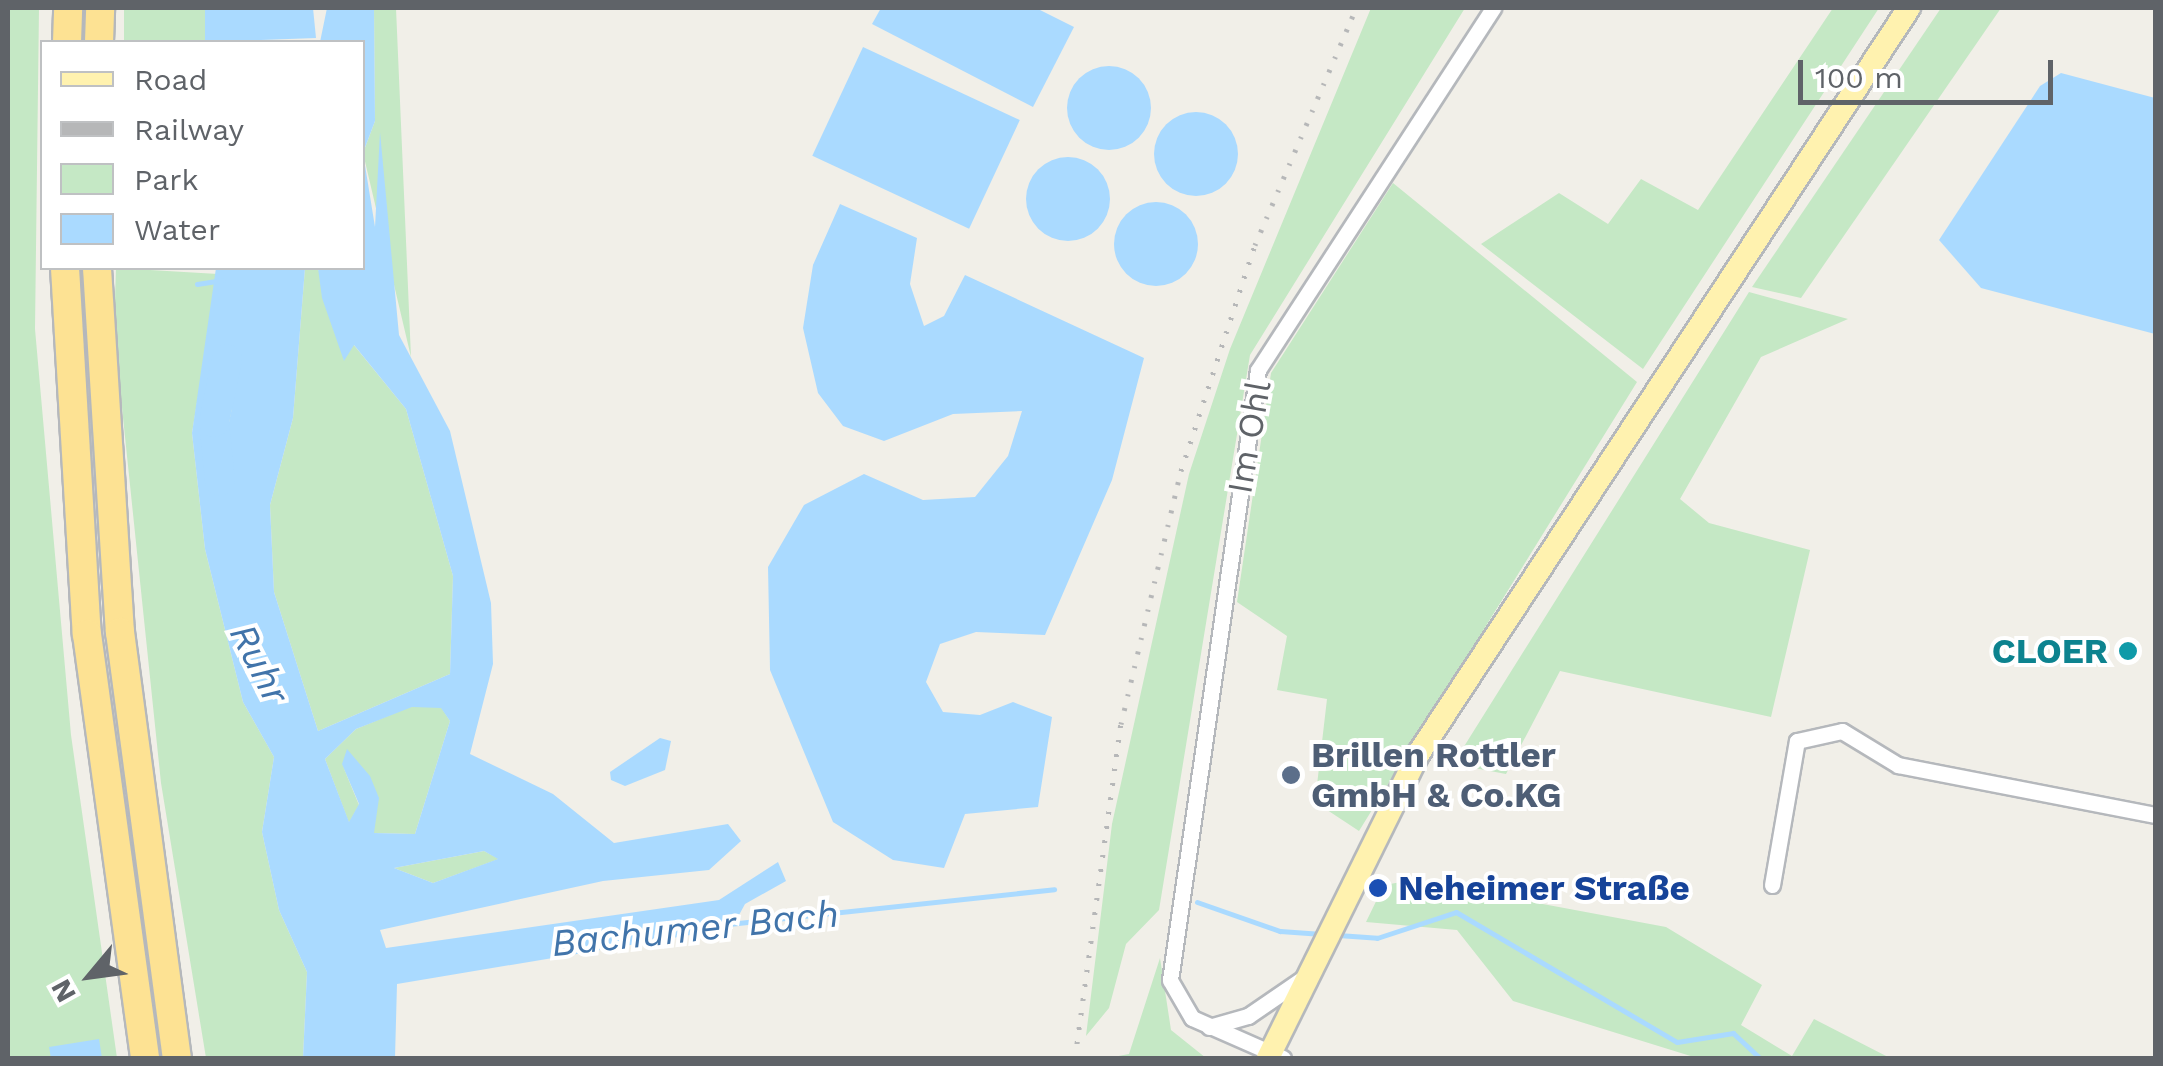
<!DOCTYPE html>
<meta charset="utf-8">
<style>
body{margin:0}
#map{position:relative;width:2163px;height:1066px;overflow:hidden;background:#f1efe8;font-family:"Work Sans",sans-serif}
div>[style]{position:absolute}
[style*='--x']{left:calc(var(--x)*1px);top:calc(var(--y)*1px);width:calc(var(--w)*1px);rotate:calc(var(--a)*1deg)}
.green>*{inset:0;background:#c5e8c5;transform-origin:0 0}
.water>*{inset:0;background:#aadaff;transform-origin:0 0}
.round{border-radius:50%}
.stream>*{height:5px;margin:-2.5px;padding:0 2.5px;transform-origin:2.5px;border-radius:2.5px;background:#aadaff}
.river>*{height:30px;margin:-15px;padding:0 15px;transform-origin:15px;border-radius:15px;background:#aadaff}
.roads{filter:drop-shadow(2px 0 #b5b8bc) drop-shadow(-2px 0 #b5b8bc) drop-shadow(0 2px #b5b8bc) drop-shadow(0 -2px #b5b8bc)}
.minor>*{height:15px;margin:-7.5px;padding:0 7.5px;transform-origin:7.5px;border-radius:7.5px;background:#fff}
.primary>*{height:22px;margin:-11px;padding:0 11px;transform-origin:11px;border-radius:11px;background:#fff2af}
.motorway>*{height:28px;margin:-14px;padding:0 14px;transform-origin:14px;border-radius:14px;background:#fde293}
.rail>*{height:5px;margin-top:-2.5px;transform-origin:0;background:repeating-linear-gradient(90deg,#b6b7b8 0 2.5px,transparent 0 14.5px)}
.dots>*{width:28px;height:28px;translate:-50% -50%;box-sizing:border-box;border:5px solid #fff;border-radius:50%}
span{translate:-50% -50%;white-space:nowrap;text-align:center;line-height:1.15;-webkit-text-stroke:8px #fff;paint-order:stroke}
.street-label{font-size:35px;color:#5f6368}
.culture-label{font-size:35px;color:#0d838f;font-weight:700}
.right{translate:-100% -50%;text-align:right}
.service-label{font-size:35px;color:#4e5e75;font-weight:700}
.left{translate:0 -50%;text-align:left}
.transit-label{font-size:35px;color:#164399;font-weight:700}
.water-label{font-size:38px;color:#4174aa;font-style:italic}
.frame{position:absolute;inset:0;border:10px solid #5f6368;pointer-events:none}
.legend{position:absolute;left:40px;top:40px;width:325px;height:230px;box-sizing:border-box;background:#fff;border:2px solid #bfc1c3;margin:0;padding:12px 18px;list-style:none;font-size:30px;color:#5f6368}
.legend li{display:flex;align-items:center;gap:20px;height:50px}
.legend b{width:50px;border:2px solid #bfc1c3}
.north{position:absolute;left:40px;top:926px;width:100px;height:100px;-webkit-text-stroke:8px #fff;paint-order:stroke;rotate:241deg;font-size:28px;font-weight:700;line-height:40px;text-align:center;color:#5f6368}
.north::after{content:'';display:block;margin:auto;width:35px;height:45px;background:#5f6368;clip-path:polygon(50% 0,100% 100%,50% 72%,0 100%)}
.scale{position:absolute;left:1798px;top:60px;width:255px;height:45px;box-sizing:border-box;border:5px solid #5f6368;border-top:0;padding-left:12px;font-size:30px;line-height:35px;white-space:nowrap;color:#5f6368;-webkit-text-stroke:8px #fff;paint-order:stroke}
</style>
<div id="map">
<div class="green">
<i style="clip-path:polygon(8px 8px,39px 8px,35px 329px,71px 735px,117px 1058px,8px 1058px)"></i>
<i style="left:124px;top:8px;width:81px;height:34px"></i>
<i style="clip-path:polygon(374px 8px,396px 8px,411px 357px,363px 153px,375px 121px)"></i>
<i style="clip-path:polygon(1371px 8px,1465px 8px,1250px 355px,1159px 910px,1126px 944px,1109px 1008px,1086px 1036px,1112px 824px,1189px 474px,1230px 349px)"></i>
<i style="clip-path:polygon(1833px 8px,1879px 8px,1643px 369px,1481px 244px,1559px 193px,1608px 224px,1641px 179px,1698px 210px)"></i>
<i style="clip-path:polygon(1941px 8px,2001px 8px,1801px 298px,1752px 287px)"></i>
<i style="clip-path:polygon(1393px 183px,1637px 382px,1359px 831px,1315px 802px,1327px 699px,1277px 690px,1287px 636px,1237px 602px,1271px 373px)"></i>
<i style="clip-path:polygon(116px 268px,218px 274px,192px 433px,205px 549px,243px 702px,274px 757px,262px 832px,279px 910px,307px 972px,303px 1058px,206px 1058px,161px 783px,114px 331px)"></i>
<i style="clip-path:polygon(305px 268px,318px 268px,344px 360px,353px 344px,406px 409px,453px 576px,450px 674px,318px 731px,274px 592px,270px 505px,293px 418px)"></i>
<i style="clip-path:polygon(1749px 292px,1848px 319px,1761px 357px,1680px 499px,1709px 523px,1810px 550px,1771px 717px,1560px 671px,1506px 774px,1453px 764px)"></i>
<i style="clip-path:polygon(216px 394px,232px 408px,221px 462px,210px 420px)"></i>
<i style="clip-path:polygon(412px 706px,441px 707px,450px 721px,415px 834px,373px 833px,342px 764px,359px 805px,349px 823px,325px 759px,356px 729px)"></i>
<i style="clip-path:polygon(484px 851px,499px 859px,433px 883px,394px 868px)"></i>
<i style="clip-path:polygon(1413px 880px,1666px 927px,1762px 985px,1741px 1025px,1792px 1056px,1814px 1019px,1890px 1058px,1697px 1058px,1513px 1001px,1457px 930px,1366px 922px,1384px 885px)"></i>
<i style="clip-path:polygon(1160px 958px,1171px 1030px,1206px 1058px,1108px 1058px,1129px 1054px)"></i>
</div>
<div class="water">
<i style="clip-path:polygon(205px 8px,313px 8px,316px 38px,205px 42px)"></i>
<i style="clip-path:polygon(evenodd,327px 8px,374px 8px,375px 121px,363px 153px,375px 227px,380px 132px,399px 335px,450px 431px,491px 603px,493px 664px,470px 754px,553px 794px,614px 843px,728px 824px,741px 841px,709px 870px,603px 881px,380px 930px,386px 948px,719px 900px,778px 862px,786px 881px,745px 904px,732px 928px,397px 984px,395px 1058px,303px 1058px,307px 972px,279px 910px,262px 832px,274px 757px,243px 702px,205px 549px,192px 433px,216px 268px,305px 268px,293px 418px,270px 505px,274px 592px,318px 731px,450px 674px,453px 576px,406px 409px,354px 345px,344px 361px,322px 298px,318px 268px,362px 268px,362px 42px,320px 42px,327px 8px,216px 395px,232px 408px,221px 460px,210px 420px,216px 395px,327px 8px,412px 707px,441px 708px,450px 721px,415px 834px,374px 833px,379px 798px,370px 776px,347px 749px,342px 764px,359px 804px,349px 822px,325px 759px,356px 729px,412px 707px,327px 8px,484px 851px,498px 859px,433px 883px,394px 868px,484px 851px)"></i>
<i style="clip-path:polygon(881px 8px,1036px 8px,1074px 27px,1033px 107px,872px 24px)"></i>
<i style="left:863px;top:47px;width:173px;height:120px;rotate:25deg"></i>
<i class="round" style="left:1067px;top:66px;width:84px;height:84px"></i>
<i style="clip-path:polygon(2061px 73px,2155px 98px,2155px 334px,1981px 288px,1939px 240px,2040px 86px)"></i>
<i class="round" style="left:1154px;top:112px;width:84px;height:84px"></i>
<i class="round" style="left:1026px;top:157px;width:84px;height:84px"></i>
<i class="round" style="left:1114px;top:202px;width:84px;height:84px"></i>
<i style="clip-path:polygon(840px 204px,917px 238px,910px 284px,924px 326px,944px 316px,965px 275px,1144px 358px,1112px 480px,1045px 635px,976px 632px,940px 644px,926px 682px,943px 712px,980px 715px,1013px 702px,1052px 717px,1038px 807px,965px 814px,944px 868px,893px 860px,833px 822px,770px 670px,768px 567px,804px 505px,864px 474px,923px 500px,975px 497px,1008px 456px,1022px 411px,953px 414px,884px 441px,843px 426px,818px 393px,803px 328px,813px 265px)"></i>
<i style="clip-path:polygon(660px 738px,671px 741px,665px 770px,625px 786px,611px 780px,610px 772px)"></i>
<i style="clip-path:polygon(99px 1039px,102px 1058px,51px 1058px,49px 1047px)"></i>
</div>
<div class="stream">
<i style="--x:197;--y:284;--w:26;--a:-9"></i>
<i style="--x:1197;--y:902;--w:88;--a:19.3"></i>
<i style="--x:1280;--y:931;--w:42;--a:4.1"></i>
<i style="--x:729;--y:924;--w:327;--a:-6.1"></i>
<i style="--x:1338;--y:935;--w:39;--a:4"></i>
<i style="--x:1377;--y:938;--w:83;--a:-18.2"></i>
<i style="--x:1456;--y:912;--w:256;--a:30.5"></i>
<i style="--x:1677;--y:1042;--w:57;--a:-9.1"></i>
<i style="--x:1733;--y:1033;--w:37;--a:43"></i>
</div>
<div class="river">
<i style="--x:220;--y:481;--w:59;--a:-95.8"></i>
<i style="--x:214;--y:422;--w:64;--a:-78.3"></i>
</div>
<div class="roads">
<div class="minor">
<i style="--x:1772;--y:885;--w:146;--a:-80.2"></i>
<i style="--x:1797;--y:741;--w:46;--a:-12.5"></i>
<i style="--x:1842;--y:731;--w:66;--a:31.3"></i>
<i style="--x:1898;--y:765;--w:263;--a:11"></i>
<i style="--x:1209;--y:1027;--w:41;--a:-15.8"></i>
<i style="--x:1248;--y:1016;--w:65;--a:-34.4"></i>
<i style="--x:1283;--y:1058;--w:99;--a:-156.3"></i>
<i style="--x:1192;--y:1018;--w:44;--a:-120.1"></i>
<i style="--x:1170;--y:980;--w:616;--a:-81.79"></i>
<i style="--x:1258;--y:370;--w:432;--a:-57"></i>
</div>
<div class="primary">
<i style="--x:1268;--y:1058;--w:340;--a:-63.7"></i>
<i style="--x:1419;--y:753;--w:892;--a:-56.67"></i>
</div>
<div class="motorway">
<i style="--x:67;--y:42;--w:34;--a:-88"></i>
<i style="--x:99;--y:42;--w:34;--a:-88"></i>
<i style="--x:65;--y:268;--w:367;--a:86.6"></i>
<i style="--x:87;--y:634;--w:428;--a:82.2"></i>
<i style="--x:97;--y:268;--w:365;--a:86.4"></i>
<i style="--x:120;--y:632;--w:430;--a:82.4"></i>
</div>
</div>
<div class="rail">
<i style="--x:1075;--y:1058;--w:337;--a:-82.2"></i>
<i style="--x:1121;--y:724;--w:260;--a:-76.7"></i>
<i style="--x:1181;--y:471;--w:238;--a:-71.9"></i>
<i style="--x:1255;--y:245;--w:258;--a:-66.9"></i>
</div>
<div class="dots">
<i style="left:2128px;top:651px;background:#0f9aa8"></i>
<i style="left:1291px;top:775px;background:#5c6f8a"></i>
<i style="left:1378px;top:888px;background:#1a4fb4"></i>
</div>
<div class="street-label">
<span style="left:1249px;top:437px;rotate:-80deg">Im Ohl</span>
</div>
<div class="culture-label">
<span class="right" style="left:2108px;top:651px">CLOER</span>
</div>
<div class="service-label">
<span class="left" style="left:1311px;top:775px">Brillen Rottler<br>GmbH &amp; Co.KG</span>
</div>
<div class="transit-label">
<span class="left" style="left:1398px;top:888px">Neheimer Straße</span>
</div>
<div class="water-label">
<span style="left:259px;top:664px;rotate:63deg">Ruhr</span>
<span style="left:695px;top:929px;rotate:-6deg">Bachumer Bach</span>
</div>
<div class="frame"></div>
<ul class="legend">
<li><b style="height:12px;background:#fff2af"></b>Road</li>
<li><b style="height:12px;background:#b6b7b8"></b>Railway</li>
<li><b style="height:28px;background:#c5e8c5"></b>Park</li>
<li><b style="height:28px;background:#aadaff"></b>Water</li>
</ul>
<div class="north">N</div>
<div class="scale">100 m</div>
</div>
